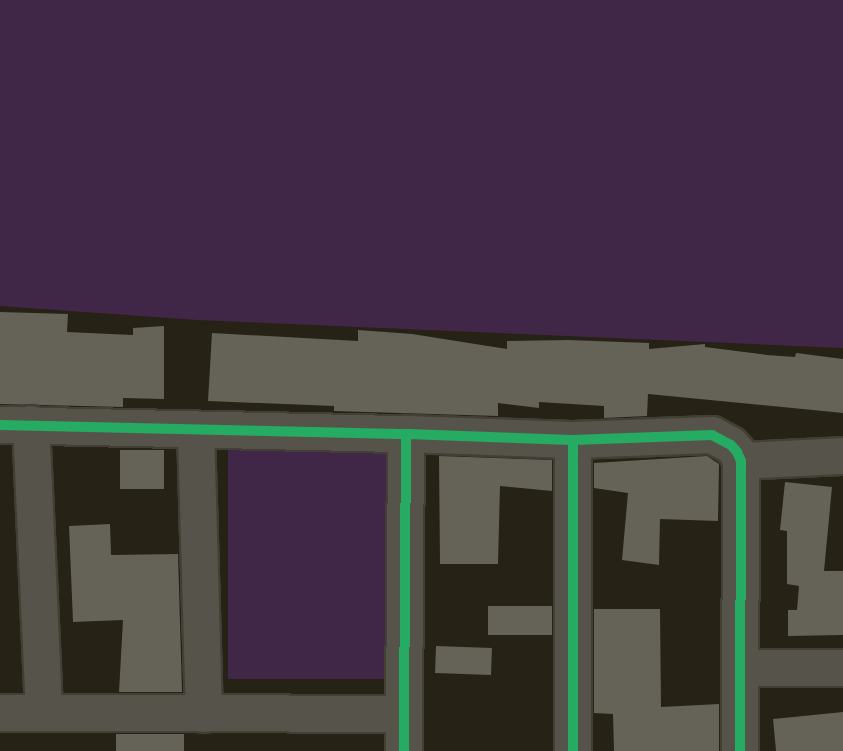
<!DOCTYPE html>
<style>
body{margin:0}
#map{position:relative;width:843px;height:751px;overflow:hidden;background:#262215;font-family:Inter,sans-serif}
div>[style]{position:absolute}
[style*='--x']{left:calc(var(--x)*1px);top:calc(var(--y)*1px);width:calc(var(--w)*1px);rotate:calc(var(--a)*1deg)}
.green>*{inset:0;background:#402748;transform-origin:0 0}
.building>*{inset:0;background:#656257;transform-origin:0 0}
.roads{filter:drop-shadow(2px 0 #423f35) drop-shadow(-2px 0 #423f35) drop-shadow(0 2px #423f35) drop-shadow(0 -2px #423f35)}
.minor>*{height:36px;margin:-18px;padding:0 18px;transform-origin:18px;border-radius:18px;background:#56544a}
.cycleway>*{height:10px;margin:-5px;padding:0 5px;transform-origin:5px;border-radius:5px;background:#26ab63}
span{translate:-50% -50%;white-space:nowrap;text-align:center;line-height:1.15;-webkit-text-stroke:8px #221c06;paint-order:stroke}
</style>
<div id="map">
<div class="green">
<i style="clip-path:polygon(0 0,843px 0,843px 348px,197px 320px,0 306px)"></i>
<i style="left:228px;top:436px;width:178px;height:243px"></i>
</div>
<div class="building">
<i style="clip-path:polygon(0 312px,68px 314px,67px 332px,133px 335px,133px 328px,164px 326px,164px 399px,123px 398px,123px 407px,0 404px)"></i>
<i style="clip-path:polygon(358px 330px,412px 334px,507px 349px,507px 341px,568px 340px,649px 343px,649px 349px,705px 344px,705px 347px,767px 355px,795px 357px,796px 353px,843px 359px,843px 413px,648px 394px,647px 416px,604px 418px,604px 406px,539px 402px,539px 408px,498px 403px,498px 416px,334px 411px,334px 406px,208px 401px,212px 333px,358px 341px)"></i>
<i style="left:120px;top:450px;width:44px;height:39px"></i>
<i style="clip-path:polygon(439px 456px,552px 460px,552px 491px,500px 486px,498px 564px,440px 564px)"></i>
<i style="clip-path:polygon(707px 456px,719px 464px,718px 521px,660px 519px,659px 565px,622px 560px,628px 493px,594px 488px,594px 463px)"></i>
<i style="clip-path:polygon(785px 482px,832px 487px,824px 571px,843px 571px,843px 635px,788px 636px,788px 610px,797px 610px,799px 586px,787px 584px,787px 531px,780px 530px)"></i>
<i style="clip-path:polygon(110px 524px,111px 555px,178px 554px,182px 692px,119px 692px,123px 620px,73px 622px,69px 526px)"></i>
<i style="left:488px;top:606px;width:64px;height:29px"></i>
<i style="clip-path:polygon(594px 609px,660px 609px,661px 707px,719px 704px,719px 751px,614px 751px,613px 714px,594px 713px)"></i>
<i style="left:436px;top:646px;width:56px;height:27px;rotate:2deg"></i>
<i style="clip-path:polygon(843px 712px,843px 751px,776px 751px,773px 719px)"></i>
<i style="left:116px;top:734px;width:68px;height:17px"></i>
</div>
<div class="roads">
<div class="minor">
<i style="--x:31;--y:424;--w:289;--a:87.4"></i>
<i style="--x:0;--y:425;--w:406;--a:1.3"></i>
<i style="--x:406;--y:434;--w:317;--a:90.4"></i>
<i style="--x:196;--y:430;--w:284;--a:88.4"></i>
<i style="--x:406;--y:434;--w:167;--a:2.1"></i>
<i style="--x:573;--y:440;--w:311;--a:90"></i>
<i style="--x:573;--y:440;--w:139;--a:-2.1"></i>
<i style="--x:712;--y:435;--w:21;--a:28"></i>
<i style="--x:731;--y:445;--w:9;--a:49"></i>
<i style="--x:737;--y:452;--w:10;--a:66"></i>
<i style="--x:741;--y:461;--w:290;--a:90.2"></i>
<i style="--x:741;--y:461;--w:102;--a:-2.8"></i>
<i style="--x:742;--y:668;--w:101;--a:0"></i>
<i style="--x:0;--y:713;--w:403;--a:0.1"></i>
</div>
</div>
<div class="cycleway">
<i style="--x:0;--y:425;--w:406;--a:1.3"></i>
<i style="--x:406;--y:434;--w:317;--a:90.4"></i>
<i style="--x:406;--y:434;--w:167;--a:2.1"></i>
<i style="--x:573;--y:440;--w:311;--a:90"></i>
<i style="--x:573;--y:440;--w:139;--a:-2.1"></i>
<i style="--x:712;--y:435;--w:21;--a:28"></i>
<i style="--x:731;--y:445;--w:9;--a:49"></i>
<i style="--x:737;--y:452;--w:10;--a:66"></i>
<i style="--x:741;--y:461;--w:290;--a:90.2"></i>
</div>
</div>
